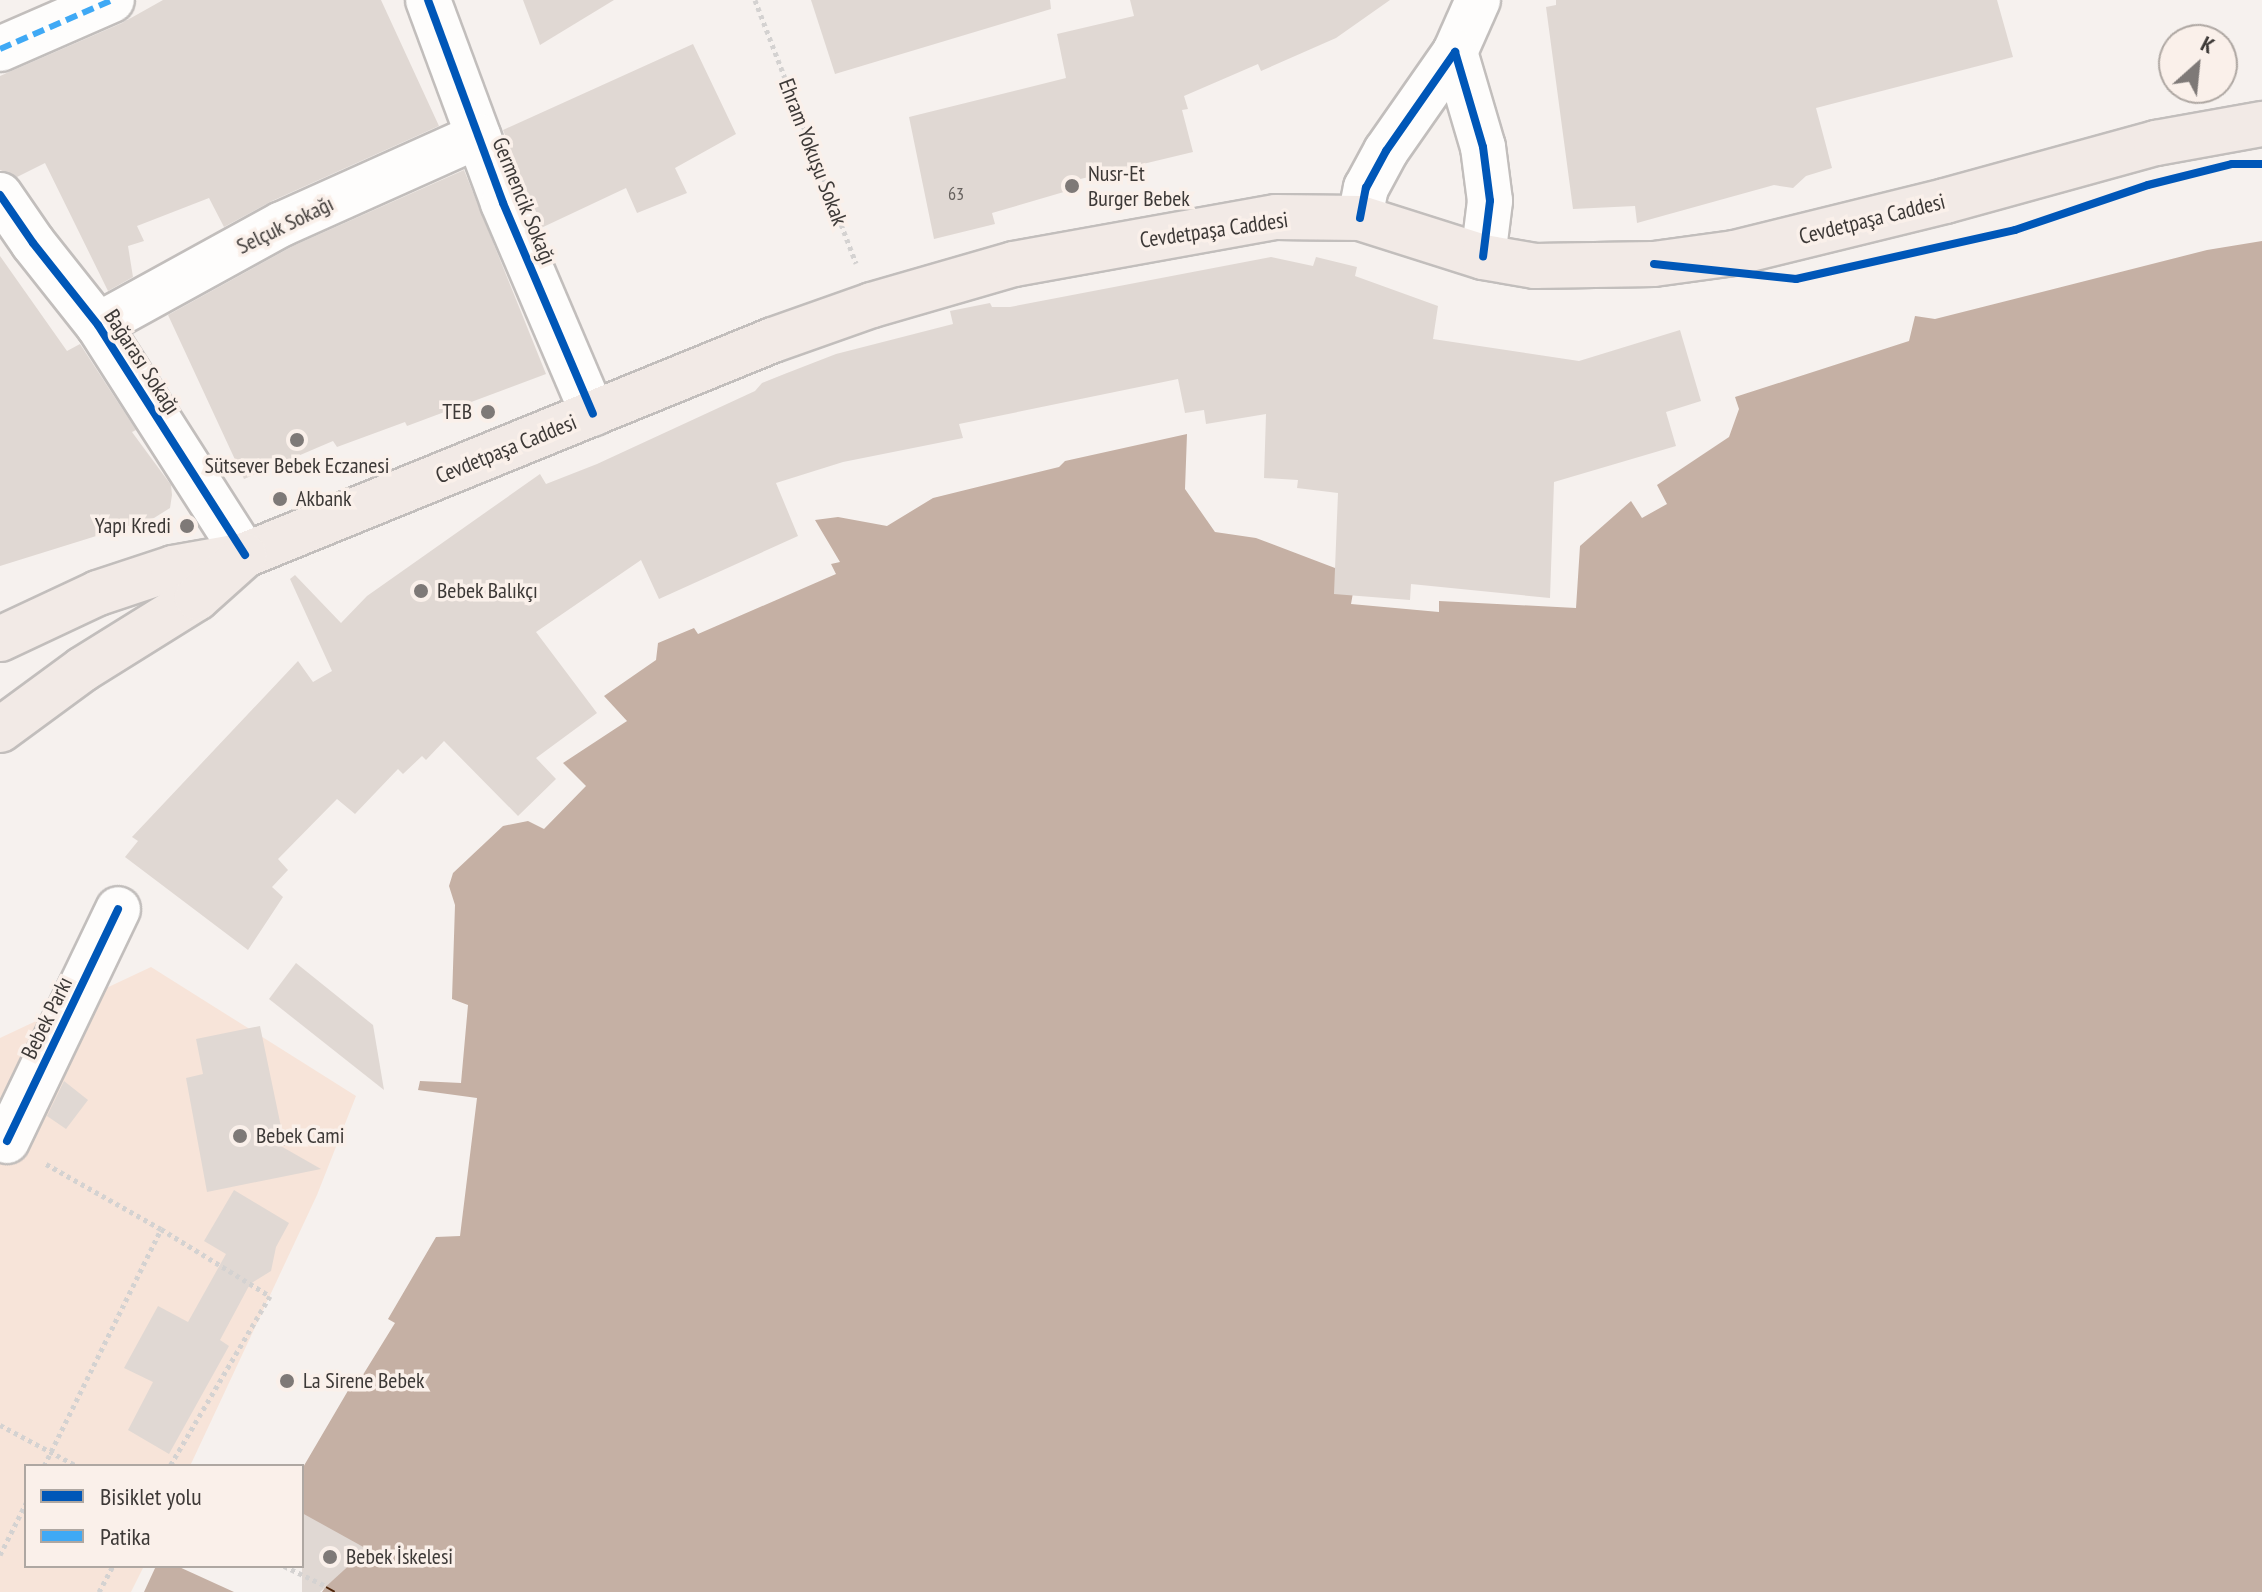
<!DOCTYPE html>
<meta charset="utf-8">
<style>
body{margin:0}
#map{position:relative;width:2262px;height:1592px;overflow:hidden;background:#f6f1ee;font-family:"PT Sans Narrow",sans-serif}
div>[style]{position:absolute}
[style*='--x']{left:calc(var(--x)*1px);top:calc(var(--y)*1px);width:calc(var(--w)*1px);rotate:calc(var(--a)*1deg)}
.green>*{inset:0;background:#f7e4d9}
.water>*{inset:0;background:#c5b0a4}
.ferry>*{height:2px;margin-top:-1px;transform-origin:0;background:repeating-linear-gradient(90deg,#4d2409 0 10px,transparent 0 18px)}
.building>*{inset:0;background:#e0d8d3}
.path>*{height:5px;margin-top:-2.5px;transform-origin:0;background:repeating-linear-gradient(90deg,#d4d2d1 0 4px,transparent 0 8px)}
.roads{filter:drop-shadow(2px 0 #c2bebc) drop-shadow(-2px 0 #c2bebc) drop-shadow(0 2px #c2bebc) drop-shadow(0 -2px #c2bebc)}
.street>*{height:44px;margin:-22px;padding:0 22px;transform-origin:22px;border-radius:22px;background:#fefdfc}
.secondary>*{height:44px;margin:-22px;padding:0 22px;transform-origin:22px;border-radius:22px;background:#fefdfc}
.primary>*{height:44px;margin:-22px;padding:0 22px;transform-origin:22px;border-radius:22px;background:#f2eae6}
.quiet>*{height:6px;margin-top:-3px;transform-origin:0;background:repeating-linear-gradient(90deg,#3fa9f5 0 12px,transparent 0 18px)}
.cycleway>*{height:8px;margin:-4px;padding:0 4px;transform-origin:4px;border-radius:4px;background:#0057b8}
.dots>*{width:22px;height:22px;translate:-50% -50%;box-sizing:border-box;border:4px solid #faf0ea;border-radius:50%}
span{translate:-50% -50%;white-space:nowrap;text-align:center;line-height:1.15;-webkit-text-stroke:7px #faf0ea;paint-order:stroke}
.number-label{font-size:18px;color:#66615e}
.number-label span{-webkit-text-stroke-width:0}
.street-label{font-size:22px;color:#3d3937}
.poi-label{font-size:22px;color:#3d3937}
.left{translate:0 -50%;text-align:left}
.right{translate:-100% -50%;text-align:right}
.legend{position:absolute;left:24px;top:1464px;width:280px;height:104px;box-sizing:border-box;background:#faf0ea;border:2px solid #aea7a2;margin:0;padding:10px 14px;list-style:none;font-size:24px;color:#3d3937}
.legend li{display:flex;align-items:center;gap:16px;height:40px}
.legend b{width:40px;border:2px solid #aea7a2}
.north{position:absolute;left:2158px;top:24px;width:80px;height:80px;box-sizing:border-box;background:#faf0ea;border:2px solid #aea7a2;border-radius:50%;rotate:27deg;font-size:22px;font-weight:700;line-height:32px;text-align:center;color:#3d3937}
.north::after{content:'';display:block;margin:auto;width:28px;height:36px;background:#7e7977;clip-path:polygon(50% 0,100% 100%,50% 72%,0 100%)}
</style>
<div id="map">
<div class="green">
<i style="clip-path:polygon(151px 967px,356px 1096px,317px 1195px,190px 1466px,26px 1466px,26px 1566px,144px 1566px,131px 1592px,0 1592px,0 1038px)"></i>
</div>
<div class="water">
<i style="clip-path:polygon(2262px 241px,2262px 1592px,322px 1592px,326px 1586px,302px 1513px,302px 1469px,356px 1377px,361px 1378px,395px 1323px,388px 1319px,436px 1237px,460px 1236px,477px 1098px,418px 1090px,420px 1081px,461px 1083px,468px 1005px,452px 999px,455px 905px,449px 886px,453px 873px,503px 826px,528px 821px,544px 829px,586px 786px,563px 763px,627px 721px,604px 696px,656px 660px,658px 643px,694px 628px,698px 634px,836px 574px,831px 564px,840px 562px,815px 520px,838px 517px,887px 526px,933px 498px,1059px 467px,1065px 461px,1187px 434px,1185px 489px,1215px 532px,1256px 538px,1356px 576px,1351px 604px,1439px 612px,1439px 601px,1576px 608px,1580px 546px,1631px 501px,1642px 518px,1667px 504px,1657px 485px,1729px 437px,1739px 409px,1735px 397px,1909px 341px,1915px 316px,1935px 319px,2207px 250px)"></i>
<i style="clip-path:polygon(156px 1566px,177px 1566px,234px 1592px,144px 1592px)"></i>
</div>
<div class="ferry">
<i style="--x:326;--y:1587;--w:10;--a:29"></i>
</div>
<div class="building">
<i style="clip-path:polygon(163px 0,381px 0,439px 126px,272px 201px,224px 227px,209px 198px,137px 226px,144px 241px,128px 246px,133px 277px,108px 291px,45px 163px,17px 177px,0 170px,0 76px,122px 23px)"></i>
<i style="clip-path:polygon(523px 0,614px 0,540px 45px)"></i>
<i style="clip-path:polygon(811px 0,1050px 0,1051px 9px,835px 74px)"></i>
<i style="clip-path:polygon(1130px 0,1390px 0,1336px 38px,1261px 71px,1258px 64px,1184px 96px,1188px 109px,1182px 110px,1193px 152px,1072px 181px,1074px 189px,992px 213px,995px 224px,934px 239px,909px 117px,1066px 78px,1057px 34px,1134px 16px)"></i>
<i style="clip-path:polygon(1556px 0,1997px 0,2013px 57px,1816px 108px,1832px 168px,1806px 176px,1793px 188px,1774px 185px,1637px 223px,1635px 206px,1573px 209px,1546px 7px,1556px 5px)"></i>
<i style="clip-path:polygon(693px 44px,736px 134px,675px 168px,687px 193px,637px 213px,626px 188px,541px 228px,503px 130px)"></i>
<i style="clip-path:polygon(464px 170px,546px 374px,407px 426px,405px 422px,337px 447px,333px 441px,244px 479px,168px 315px,293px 246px)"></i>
<i style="clip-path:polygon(0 256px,67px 351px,80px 344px,136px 430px,132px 432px,171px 485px,172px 495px,170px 508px,154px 518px,0 566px)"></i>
<i style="clip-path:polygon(1271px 257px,1313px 266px,1316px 257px,1357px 267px,1355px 276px,1438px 306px,1433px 339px,1579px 361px,1680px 330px,1701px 401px,1666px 412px,1676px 446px,1554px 482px,1550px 598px,1411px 584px,1410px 600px,1334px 594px,1338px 493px,1297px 488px,1298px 480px,1264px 478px,1266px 414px,1206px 424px,1204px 410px,1185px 413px,1178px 379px,959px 424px,963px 438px,843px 462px,776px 483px,798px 536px,659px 599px,641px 560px,536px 632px,597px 713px,536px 758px,556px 779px,518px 816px,444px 741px,426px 760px,422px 756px,403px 774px,398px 769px,355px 814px,337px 799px,278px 859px,288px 870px,272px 887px,283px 897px,248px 950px,125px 857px,138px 841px,132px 837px,298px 661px,313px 682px,332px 671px,290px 579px,295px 575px,341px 623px,367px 596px,540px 474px,546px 484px,597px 464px,755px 391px,762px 383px,787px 373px,836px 354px,953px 324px,950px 311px,990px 303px,992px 307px,1010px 307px)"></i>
<i style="clip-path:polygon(296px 963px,373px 1025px,384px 1090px,269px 999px)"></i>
<i style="clip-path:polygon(260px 1026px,285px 1146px,279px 1145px,321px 1169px,207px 1192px,186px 1078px,203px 1074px,196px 1039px)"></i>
<i style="clip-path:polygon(64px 1081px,88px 1100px,66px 1129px,47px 1116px)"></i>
<i style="clip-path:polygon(234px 1190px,289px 1223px,276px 1247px,271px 1271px,250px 1284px,220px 1340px,229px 1346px,169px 1454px,128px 1430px,153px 1382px,124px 1368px,158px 1306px,188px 1322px,226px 1254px,204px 1241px)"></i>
<i style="clip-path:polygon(302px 1513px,367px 1549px,320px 1592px,302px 1592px)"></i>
</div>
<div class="path">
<i style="--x:755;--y:0;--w:282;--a:69"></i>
<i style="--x:161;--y:1229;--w:128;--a:31.6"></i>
<i style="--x:270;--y:1296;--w:197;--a:120.5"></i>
<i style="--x:0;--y:1425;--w:87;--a:28"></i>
<i style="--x:44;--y:1466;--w:264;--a:-63.7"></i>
<i style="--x:161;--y:1229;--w:132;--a:-150.5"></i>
<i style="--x:0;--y:1555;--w:58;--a:-63.4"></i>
<i style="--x:284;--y:1566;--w:47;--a:25.5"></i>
<i style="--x:99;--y:1592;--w:30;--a:-62"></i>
</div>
<div class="roads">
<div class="street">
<i style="--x:428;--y:0;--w:216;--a:69.7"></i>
<i style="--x:503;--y:203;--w:229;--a:66.9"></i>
<i style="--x:0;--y:49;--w:122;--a:-23.6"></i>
<i style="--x:0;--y:195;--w:58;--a:55.5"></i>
<i style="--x:33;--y:243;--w:105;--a:51.6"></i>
<i style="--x:98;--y:325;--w:273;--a:57.4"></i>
<i style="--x:98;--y:325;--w:210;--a:-28.8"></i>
<i style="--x:282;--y:224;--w:215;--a:-24.2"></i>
<i style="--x:7;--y:1141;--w:257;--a:-64.4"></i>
</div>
<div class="secondary">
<i style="--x:1455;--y:52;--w:57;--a:-66.1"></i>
<i style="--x:1360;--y:218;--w:31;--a:-79"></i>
<i style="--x:1366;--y:188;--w:42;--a:-61.6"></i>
<i style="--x:1386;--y:151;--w:121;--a:-55.1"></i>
<i style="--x:1455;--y:52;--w:99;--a:73.6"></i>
<i style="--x:1483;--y:147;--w:54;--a:82.6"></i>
<i style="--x:1490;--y:201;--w:56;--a:97.1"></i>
</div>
<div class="primary">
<i style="--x:0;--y:639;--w:108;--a:-25.1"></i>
<i style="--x:98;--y:593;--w:79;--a:-18.4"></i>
<i style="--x:173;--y:568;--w:73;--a:-10.2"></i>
<i style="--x:245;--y:555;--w:570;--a:-22.16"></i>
<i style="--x:773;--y:340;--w:105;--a:-19.5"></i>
<i style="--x:872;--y:305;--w:148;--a:-16.1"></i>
<i style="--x:1014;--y:264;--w:266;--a:-10.2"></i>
<i style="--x:1276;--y:217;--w:84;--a:0.7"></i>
<i style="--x:1360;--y:218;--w:129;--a:17.6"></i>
<i style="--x:1483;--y:257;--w:53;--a:9.8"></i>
<i style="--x:1535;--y:266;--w:119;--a:-1"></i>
<i style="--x:1654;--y:264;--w:81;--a:-7.8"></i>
<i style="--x:1734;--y:253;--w:217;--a:-13.8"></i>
<i style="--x:1945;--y:201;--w:219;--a:-15.4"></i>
<i style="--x:2156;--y:143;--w:108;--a:-10.2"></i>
<i style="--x:0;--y:730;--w:103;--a:-36.3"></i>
<i style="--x:83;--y:669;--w:134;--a:-31.9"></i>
<i style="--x:197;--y:598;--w:64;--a:-41.9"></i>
</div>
</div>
<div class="quiet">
<i style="--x:0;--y:49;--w:122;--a:-23.6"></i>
</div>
<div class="cycleway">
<i style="--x:428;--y:0;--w:216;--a:69.7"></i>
<i style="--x:503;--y:203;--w:229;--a:66.9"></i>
<i style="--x:0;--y:195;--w:58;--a:55.5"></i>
<i style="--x:33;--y:243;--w:105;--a:51.6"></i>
<i style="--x:98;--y:325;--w:273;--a:57.4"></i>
<i style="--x:1360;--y:218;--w:31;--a:-79"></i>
<i style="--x:1366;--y:188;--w:42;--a:-61.6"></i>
<i style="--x:1386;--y:151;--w:121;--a:-55.1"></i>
<i style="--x:1455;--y:52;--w:99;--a:73.6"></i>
<i style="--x:1483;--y:147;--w:54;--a:82.6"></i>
<i style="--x:1490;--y:201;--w:56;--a:97.1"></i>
<i style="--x:1654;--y:264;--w:143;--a:6"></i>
<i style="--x:1796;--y:279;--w:224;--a:-12.6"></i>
<i style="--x:2015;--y:230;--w:140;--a:-18.7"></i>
<i style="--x:2148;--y:185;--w:87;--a:-14"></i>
<i style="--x:2232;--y:164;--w:30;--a:0"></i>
<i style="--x:7;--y:1141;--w:257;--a:-64.4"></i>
</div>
<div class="dots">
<i style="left:1072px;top:186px;background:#7e7977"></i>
<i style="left:488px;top:412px;background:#7e7977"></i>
<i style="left:297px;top:440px;background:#7e7977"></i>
<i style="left:280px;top:499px;background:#7e7977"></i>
<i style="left:187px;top:526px;background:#7e7977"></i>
<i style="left:421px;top:591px;background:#7e7977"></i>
<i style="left:240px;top:1136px;background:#7e7977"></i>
<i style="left:287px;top:1381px;background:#7e7977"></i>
<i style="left:330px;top:1557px;background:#7e7977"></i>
</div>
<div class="number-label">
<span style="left:956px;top:194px">63</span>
</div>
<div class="street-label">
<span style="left:813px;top:152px;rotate:69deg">Ehram Yokuşu Sokak</span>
<span style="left:524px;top:201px;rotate:68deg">Germencik Sokağı</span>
<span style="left:1872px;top:219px;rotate:-14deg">Cevdetpaşa Caddesi</span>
<span style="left:285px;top:225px;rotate:-26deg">Selçuk Sokağı</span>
<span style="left:1214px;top:230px;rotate:-8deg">Cevdetpaşa Caddesi</span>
<span style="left:142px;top:362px;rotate:57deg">Bağarası Sokağı</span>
<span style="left:506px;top:449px;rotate:-22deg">Cevdetpaşa Caddesi</span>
<span style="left:47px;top:1018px;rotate:-64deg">Bebek Parkı</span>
</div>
<div class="poi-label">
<span class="left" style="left:1088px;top:186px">Nusr-Et<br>Burger Bebek</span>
<span class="right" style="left:472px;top:412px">TEB</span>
<span style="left:297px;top:466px">Sütsever Bebek Eczanesi</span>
<span class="left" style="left:296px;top:499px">Akbank</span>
<span class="right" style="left:171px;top:526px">Yapı Kredi</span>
<span class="left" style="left:437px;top:591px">Bebek Balıkçı</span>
<span class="left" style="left:256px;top:1136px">Bebek Cami</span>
<span class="left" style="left:303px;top:1381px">La Sirene Bebek</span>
<span class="left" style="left:346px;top:1557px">Bebek İskelesi</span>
</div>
<ul class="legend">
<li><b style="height:10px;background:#0057b8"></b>Bisiklet yolu</li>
<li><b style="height:10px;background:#3fa9f5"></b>Patika</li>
</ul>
<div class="north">K</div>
</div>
